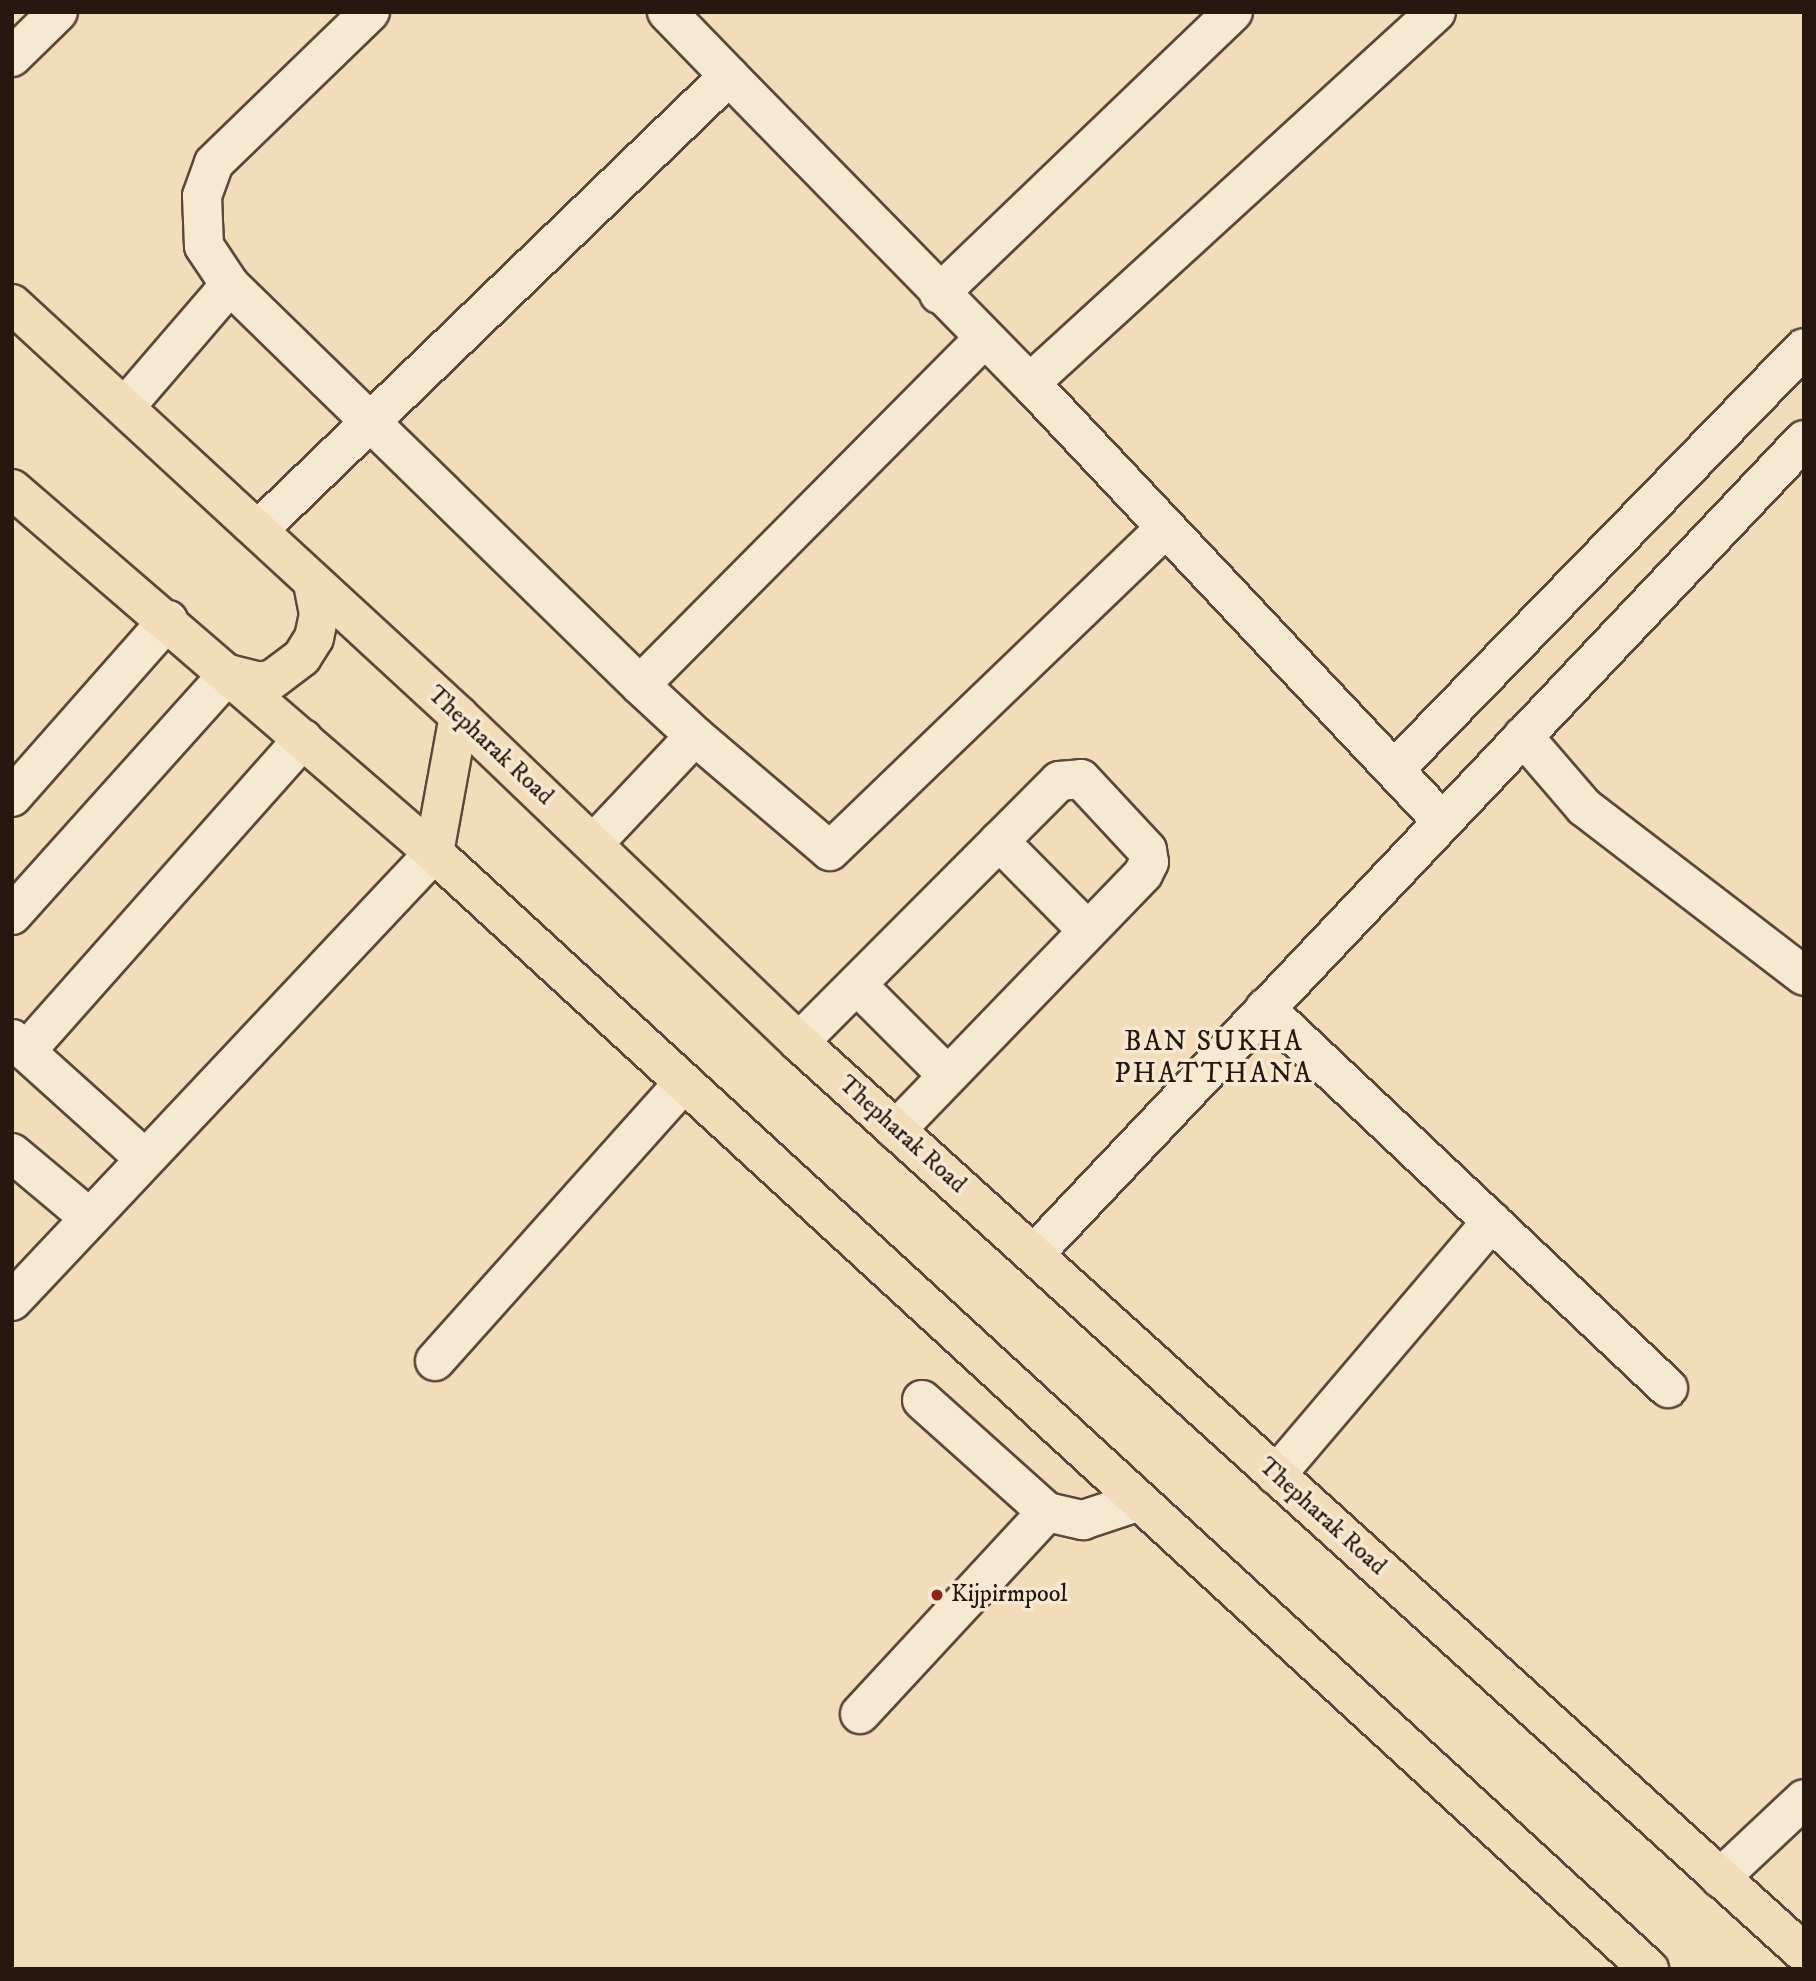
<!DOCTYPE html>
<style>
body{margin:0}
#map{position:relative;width:1816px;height:1981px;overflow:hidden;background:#f3dcb9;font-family:"IM FELL DW Pica",serif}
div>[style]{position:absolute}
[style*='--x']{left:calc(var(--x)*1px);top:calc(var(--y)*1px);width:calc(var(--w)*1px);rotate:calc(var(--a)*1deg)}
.roads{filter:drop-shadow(2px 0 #5b483a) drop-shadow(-2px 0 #5b483a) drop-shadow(0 2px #5b483a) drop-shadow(0 -2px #5b483a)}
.minor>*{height:38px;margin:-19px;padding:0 19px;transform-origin:19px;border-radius:19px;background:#f7e8d2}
.major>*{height:38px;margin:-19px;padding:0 19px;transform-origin:19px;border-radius:19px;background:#f3dcb9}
.dots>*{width:19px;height:19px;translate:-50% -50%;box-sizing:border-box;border:4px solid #f7e8d2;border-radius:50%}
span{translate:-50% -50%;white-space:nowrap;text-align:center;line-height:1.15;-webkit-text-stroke:7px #f7e8d2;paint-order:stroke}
.street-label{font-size:24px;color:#28170f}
.poi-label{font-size:24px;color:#28170f}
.left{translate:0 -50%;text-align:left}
.quarter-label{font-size:28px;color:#28170f;letter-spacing:2px}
.frame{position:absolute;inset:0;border:14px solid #28170f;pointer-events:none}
</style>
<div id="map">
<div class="roads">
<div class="minor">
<i style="--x:667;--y:12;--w:89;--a:45.9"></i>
<i style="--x:12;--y:57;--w:64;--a:-44.4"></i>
<i style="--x:230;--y:285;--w:573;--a:44.29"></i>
<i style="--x:640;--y:685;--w:486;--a:-45.2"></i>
<i style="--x:939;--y:294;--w:407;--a:-43.8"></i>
<i style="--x:1030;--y:383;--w:601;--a:46.75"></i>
<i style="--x:125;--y:407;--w:161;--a:-49.3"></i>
<i style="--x:230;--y:285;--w:47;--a:-123.7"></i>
<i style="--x:204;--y:246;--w:50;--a:-92.3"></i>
<i style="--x:202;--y:196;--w:35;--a:-70"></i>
<i style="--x:214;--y:163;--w:217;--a:-44.1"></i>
<i style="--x:258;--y:530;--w:654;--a:-43.95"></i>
<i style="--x:729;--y:76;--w:430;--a:45.6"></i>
<i style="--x:1030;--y:383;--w:550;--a:-42.42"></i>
<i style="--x:640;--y:685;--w:75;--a:42.8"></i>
<i style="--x:1523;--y:736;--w:94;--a:49.3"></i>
<i style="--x:1584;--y:807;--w:277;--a:37.5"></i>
<i style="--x:1394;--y:770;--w:588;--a:-45.83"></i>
<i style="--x:12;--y:797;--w:236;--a:-48.6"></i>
<i style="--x:999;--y:841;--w:124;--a:45.3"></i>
<i style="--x:594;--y:843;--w:147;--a:-46.7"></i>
<i style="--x:695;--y:736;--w:177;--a:40.4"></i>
<i style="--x:830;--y:851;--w:463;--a:-43.9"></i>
<i style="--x:12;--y:915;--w:324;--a:-48.1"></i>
<i style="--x:858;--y:986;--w:124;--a:45"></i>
<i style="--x:1265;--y:1008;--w:554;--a:43.32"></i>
<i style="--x:12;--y:1039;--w:178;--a:42"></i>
<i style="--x:799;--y:1042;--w:368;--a:-45.1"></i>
<i style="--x:1059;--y:781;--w:22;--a:-5"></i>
<i style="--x:1081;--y:779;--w:97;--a:47.1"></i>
<i style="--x:1147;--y:850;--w:12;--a:81"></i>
<i style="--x:1149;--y:862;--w:13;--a:117"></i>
<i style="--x:1143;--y:874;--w:356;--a:134"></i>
<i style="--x:27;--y:1050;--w:416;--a:-48.4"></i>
<i style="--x:12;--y:1153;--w:81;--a:40"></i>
<i style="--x:1035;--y:1253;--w:1119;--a:-46.59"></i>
<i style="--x:12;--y:1301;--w:615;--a:-46.71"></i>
<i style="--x:435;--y:1361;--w:372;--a:-48.2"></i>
<i style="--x:922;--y:1400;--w:168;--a:41.9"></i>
<i style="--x:1047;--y:1512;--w:37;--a:13"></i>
<i style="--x:1083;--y:1520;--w:57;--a:-18.4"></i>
<i style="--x:1276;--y:1475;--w:333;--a:-49.6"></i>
<i style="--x:860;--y:1714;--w:275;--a:-47.2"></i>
<i style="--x:1720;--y:1878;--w:115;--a:-43.2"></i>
</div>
<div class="major">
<i style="--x:12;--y:304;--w:608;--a:42.67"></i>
<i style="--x:459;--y:716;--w:471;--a:43.8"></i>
<i style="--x:799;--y:1042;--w:1356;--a:42.19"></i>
<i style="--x:12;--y:489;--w:557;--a:40.78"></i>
<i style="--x:434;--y:853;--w:1650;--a:42.57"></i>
<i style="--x:228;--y:674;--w:32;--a:14"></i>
<i style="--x:259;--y:682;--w:14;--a:-12"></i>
<i style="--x:273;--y:679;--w:36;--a:-37"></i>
<i style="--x:302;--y:657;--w:22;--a:-58"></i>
<i style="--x:314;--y:638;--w:25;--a:-78"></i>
<i style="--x:319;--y:614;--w:31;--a:-101"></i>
<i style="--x:434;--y:853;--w:139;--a:-79.7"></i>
</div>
</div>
<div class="dots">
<i style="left:937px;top:1595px;background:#8f2418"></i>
</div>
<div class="street-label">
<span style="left:490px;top:746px;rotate:43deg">Thepharak Road</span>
<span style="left:902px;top:1135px;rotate:42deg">Thepharak Road</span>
<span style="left:1322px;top:1517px;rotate:42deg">Thepharak Road</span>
</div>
<div class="poi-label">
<span class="left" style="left:951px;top:1595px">Kijpirmpool</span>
</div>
<div class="quarter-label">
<span style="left:1214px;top:1058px">BAN SUKHA<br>PHATTHANA</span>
</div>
<div class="frame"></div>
</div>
